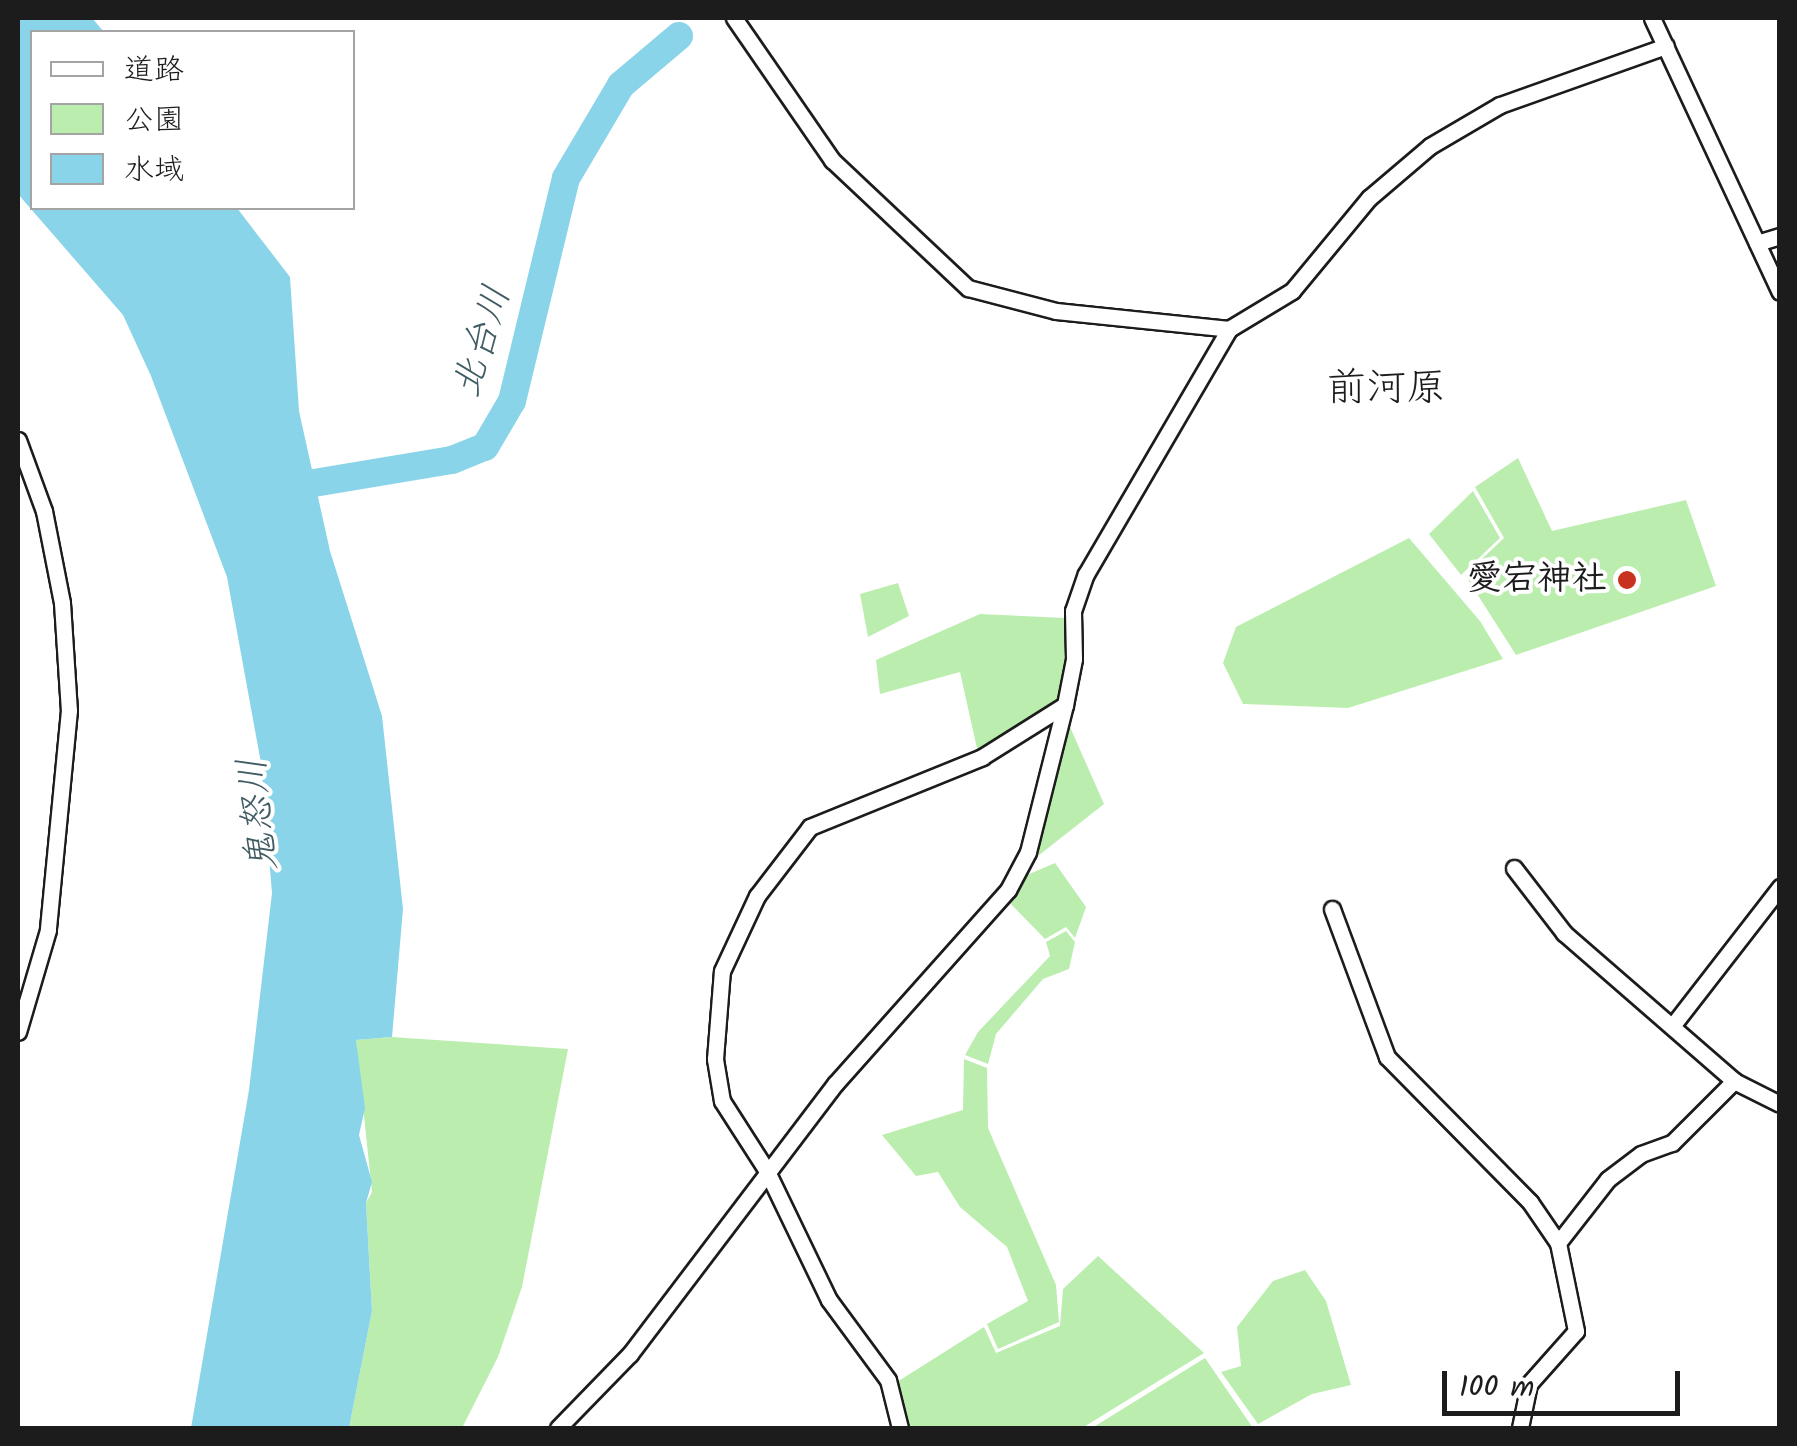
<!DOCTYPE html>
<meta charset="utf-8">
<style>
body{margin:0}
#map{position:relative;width:1797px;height:1446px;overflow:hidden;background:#fff;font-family:Kalam,"Klee One",sans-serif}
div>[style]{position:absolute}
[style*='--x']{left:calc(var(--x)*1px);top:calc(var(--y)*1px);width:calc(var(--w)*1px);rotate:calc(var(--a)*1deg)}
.green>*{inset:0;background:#bbeeae}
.water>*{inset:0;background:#89d4e9}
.river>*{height:28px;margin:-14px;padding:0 14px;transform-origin:14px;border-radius:14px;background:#89d4e9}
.roads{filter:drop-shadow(2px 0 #1c1c1c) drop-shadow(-2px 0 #1c1c1c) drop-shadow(0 2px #1c1c1c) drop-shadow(0 -2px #1c1c1c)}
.street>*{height:15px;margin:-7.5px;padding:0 7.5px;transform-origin:7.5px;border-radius:7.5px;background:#fff}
.dots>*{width:28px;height:28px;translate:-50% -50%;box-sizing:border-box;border:5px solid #fff;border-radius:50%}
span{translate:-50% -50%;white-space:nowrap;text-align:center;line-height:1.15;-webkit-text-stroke:8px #fff;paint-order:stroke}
.poi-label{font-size:35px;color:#1c1c1c;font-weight:700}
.right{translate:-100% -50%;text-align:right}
.water-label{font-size:38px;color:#425c64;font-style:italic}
.quarter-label{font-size:40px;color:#1c1c1c}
.frame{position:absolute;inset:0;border:20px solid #1c1c1c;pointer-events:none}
.legend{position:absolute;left:30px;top:30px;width:325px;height:180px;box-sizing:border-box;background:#fff;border:2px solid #a4a4a4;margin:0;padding:12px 18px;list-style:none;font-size:30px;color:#1c1c1c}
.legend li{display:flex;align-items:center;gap:20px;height:50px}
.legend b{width:50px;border:2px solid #a4a4a4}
.scale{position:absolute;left:1442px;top:1371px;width:238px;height:45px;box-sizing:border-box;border:5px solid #1c1c1c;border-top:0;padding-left:12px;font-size:30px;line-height:35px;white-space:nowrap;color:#1c1c1c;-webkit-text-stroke:8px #fff;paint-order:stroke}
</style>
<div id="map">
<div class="green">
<i style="clip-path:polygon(1518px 458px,1552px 531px,1686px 500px,1716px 586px,1516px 655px,1465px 575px,1504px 538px,1475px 487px)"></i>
<i style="clip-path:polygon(1473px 491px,1500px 538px,1461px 575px,1429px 534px)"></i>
<i style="clip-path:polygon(1409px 538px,1480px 621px,1503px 659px,1348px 708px,1243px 704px,1223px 663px,1236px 627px)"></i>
<i style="clip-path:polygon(898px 583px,909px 616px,868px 637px,860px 594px)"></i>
<i style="clip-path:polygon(980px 614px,1066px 618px,1069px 658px,1059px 702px,978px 753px,960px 672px,880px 694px,876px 660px)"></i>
<i style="clip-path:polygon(1066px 718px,1104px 804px,1024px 867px)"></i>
<i style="clip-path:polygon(1055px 863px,1086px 907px,1075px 938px,1066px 927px,1045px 939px,1007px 900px,1020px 878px)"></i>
<i style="clip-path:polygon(1066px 931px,1075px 942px,1069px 969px,1043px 979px,996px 1034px,988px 1064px,965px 1055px,978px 1032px,1050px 956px,1046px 942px)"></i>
<i style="clip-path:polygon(392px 1037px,568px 1049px,522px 1287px,498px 1357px,462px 1428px,349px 1428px,372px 1311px,366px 1203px,372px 1192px,356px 1040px)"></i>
<i style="clip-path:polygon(964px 1059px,987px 1068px,988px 1128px,1056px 1285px,1059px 1322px,998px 1349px,987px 1324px,1028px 1301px,1007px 1247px,960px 1207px,938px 1172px,916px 1176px,882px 1135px,963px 1110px)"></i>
<i style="clip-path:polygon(1098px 1256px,1204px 1353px,1082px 1428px,909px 1428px,897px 1382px,984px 1327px,996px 1353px,1060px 1326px,1063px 1289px)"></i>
<i style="clip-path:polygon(1305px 1270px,1326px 1301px,1351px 1385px,1312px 1394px,1258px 1424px,1221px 1372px,1241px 1366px,1237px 1327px,1273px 1281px)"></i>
<i style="clip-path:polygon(1205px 1358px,1253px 1428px,1092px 1428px)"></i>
</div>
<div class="water">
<i style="clip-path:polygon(18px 18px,92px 18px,104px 32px,32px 32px,32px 208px,237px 208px,290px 277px,299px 411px,330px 551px,382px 716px,403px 909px,392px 1037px,356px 1040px,365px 1108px,359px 1135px,372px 1182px,366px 1203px,372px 1311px,349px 1428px,191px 1428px,249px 1090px,272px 893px,261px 763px,227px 577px,151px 376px,123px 315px,18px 194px)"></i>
</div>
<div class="river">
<i style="--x:278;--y:489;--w:176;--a:-9.5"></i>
<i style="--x:452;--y:460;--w:35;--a:-22"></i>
<i style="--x:485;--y:447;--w:53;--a:-59.6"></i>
<i style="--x:512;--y:401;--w:229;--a:-76.4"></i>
<i style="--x:566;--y:178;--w:108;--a:-59.4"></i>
<i style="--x:621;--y:85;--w:76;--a:-40.2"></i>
</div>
<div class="roads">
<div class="street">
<i style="--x:734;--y:18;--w:173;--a:55.4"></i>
<i style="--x:832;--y:160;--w:187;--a:43.3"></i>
<i style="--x:968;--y:288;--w:91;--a:14.6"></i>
<i style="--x:1056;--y:311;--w:174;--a:5.9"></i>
<i style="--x:1652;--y:18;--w:302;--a:65"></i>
<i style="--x:1757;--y:243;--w:24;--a:-17"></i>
<i style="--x:18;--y:440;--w:76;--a:69.9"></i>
<i style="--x:44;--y:511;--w:94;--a:78.9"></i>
<i style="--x:62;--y:603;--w:107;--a:86.3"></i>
<i style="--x:69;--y:710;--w:221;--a:95.5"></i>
<i style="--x:48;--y:930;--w:106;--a:106.4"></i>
<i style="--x:1514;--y:868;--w:82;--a:52.4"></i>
<i style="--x:1564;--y:933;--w:225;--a:41"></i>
<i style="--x:1734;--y:1081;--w:51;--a:26.6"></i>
<i style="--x:1332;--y:909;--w:158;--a:69.6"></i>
<i style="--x:1387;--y:1057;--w:204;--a:45.4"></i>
<i style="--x:1530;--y:1202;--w:50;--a:55.7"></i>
<i style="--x:1558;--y:1243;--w:90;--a:78.4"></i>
<i style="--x:1576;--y:1331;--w:71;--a:131.6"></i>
<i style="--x:1529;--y:1384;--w:45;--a:101.6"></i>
<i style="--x:1673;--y:1025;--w:175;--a:-52.2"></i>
<i style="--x:1558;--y:1243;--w:81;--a:-52"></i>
<i style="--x:1608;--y:1179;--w:41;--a:-37.1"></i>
<i style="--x:1641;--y:1154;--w:33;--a:-20"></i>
<i style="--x:1672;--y:1143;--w:88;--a:-45"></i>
<i style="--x:558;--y:1428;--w:103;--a:-45.8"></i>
<i style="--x:630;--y:1354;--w:339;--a:-52.8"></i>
<i style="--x:835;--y:1084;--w:260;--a:-48.3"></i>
<i style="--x:1008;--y:890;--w:43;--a:-62.2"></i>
<i style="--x:1028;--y:852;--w:152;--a:-75.9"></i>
<i style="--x:1065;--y:705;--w:47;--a:-78.9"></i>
<i style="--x:1074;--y:659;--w:48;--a:-91.2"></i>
<i style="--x:1073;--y:611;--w:39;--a:-71"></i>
<i style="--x:1086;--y:574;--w:284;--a:-59.7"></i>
<i style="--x:1229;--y:329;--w:74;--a:-31.1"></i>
<i style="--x:1292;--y:291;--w:121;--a:-50.4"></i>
<i style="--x:1369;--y:198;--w:80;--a:-40.4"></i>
<i style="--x:1430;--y:146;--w:81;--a:-30.4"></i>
<i style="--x:1500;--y:105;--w:176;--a:-19.6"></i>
<i style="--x:900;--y:1428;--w:49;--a:-104"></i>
<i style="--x:888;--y:1380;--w:99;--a:-126.4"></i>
<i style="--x:829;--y:1300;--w:143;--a:-115.7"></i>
<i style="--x:767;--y:1171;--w:83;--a:-122.7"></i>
<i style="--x:722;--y:1101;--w:43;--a:-99.5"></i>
<i style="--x:715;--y:1059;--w:88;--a:-85.5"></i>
<i style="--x:722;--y:971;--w:83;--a:-65"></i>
<i style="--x:757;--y:896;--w:87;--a:-52.5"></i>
<i style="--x:810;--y:827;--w:186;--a:-22.1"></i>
<i style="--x:982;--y:757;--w:98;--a:-32.1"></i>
</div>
</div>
<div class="dots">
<i style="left:1627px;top:580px;background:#c8321e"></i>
</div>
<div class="poi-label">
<span class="right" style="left:1607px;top:580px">愛宕神社</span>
</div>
<div class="water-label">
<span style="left:484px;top:342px;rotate:-73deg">北台川</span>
<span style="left:260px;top:814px;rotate:-96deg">鬼怒川</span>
</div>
<div class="quarter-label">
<span style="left:1386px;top:389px">前河原</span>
</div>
<div class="frame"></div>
<ul class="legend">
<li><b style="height:12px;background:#fff"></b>道路</li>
<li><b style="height:28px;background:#bbeeae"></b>公園</li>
<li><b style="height:28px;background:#89d4e9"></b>水域</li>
</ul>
<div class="scale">100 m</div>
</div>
